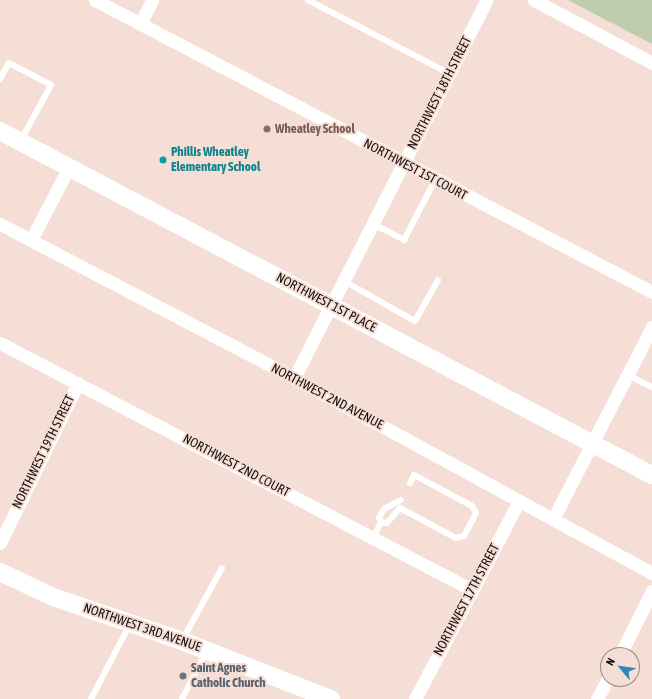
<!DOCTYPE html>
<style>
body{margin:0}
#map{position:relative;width:652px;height:699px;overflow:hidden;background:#f4ded5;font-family:"Asap Condensed",sans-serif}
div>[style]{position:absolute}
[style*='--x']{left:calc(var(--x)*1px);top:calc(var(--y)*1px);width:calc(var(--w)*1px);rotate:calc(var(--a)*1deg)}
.green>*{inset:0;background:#becdae}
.lane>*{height:6px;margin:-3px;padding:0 3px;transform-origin:3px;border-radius:3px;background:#fff}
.street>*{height:13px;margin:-6.5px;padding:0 6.5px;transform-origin:6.5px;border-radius:6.5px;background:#fff}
.secondary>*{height:18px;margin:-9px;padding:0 9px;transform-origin:9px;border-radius:9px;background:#fff}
.dots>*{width:11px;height:11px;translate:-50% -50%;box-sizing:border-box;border:2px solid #f4ded5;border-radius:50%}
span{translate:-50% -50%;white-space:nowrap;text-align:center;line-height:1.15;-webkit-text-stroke:4px #f4ded5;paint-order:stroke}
.street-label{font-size:13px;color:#150e0b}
.education-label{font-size:13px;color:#785e54;font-weight:700}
.left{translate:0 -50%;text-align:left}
.culture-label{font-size:13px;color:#0d838f;font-weight:700}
.worship-label{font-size:13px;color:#5b616d;font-weight:700}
.north{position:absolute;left:600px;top:647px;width:40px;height:40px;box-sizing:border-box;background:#f4ded5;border:1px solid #9b8b84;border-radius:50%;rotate:299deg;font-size:11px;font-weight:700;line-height:16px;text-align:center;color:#150e0b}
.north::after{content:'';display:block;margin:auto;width:14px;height:18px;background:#3088b6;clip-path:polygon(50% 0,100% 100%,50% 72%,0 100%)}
</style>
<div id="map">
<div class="green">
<i style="clip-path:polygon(568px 0,652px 0,652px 44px)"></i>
</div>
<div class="lane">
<i style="--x:308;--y:0;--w:160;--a:27.5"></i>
<i style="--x:0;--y:79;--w:18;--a:-61"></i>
<i style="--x:9;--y:63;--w:47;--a:27.6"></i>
<i style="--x:51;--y:85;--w:63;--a:118.6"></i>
<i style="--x:373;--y:224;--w:35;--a:27"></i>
<i style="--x:404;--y:240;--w:68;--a:-62.7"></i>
<i style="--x:344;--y:281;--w:81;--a:29.4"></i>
<i style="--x:415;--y:321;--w:47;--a:-60.7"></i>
<i style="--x:628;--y:375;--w:27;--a:27"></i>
<i style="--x:400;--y:508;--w:64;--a:28.2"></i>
<i style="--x:456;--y:538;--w:8;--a:-14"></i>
<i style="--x:464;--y:536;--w:26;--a:-62"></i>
<i style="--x:476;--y:513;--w:8;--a:-120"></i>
<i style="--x:472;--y:506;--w:66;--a:-151.9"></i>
<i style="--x:414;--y:475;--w:9;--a:117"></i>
<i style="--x:400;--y:508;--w:20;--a:131"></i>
<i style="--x:387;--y:523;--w:6;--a:-171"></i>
<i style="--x:381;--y:522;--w:4;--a:-117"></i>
<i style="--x:379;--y:518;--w:10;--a:-61"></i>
<i style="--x:384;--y:509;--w:19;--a:-28"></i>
<i style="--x:373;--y:538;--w:18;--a:-63"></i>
<i style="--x:183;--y:639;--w:81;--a:-61.2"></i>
<i style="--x:91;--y:699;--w:85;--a:-62.5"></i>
<i style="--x:182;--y:699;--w:53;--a:-62.9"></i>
</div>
<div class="street">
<i style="--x:95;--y:0;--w:629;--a:27.67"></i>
<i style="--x:534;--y:0;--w:134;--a:28.1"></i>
<i style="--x:140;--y:24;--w:27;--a:-63"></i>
<i style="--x:0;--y:224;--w:332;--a:27.6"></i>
<i style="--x:294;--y:378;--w:408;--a:28.6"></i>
<i style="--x:31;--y:240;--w:82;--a:-62.5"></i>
<i style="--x:0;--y:343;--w:533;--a:27.62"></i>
<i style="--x:294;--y:378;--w:424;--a:-63"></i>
<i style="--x:553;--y:519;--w:216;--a:-62.7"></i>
<i style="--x:0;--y:543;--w:178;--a:-64"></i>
<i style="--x:620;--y:655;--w:72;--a:-63.4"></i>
<i style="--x:415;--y:699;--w:224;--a:-62.3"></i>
<i style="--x:597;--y:699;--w:24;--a:-62"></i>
</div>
<div class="secondary">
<i style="--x:0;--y:131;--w:737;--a:27.82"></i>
<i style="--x:0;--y:572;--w:59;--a:25.3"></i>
<i style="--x:53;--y:597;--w:136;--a:18.8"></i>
<i style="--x:182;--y:641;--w:160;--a:21.3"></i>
</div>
<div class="dots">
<i style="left:267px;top:129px;background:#8d6e63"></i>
<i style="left:163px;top:160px;background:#0f9aa8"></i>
<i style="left:183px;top:676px;background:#6b7280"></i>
</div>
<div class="street-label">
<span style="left:440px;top:93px;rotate:-63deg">NORTHWEST 18TH STREET</span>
<span style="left:415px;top:170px;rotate:28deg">NORTHWEST 1ST COURT</span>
<span style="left:326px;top:303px;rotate:28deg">NORTHWEST 1ST PLACE</span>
<span style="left:327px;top:397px;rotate:28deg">NORTHWEST 2ND AVENUE</span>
<span style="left:44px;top:452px;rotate:-64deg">NORTHWEST 19TH STREET</span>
<span style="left:236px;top:466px;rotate:28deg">NORTHWEST 2ND COURT</span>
<span style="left:467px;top:600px;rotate:-62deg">NORTHWEST 17TH STREET</span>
<span style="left:142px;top:628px;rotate:19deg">NORTHWEST 3RD AVENUE</span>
</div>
<div class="education-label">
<span class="left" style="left:275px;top:129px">Wheatley School</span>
</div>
<div class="culture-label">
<span class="left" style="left:171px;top:160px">Phillis Wheatley<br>Elementary School</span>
</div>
<div class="worship-label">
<span class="left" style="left:191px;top:676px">Saint Agnes<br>Catholic Church</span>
</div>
<div class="north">N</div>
</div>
